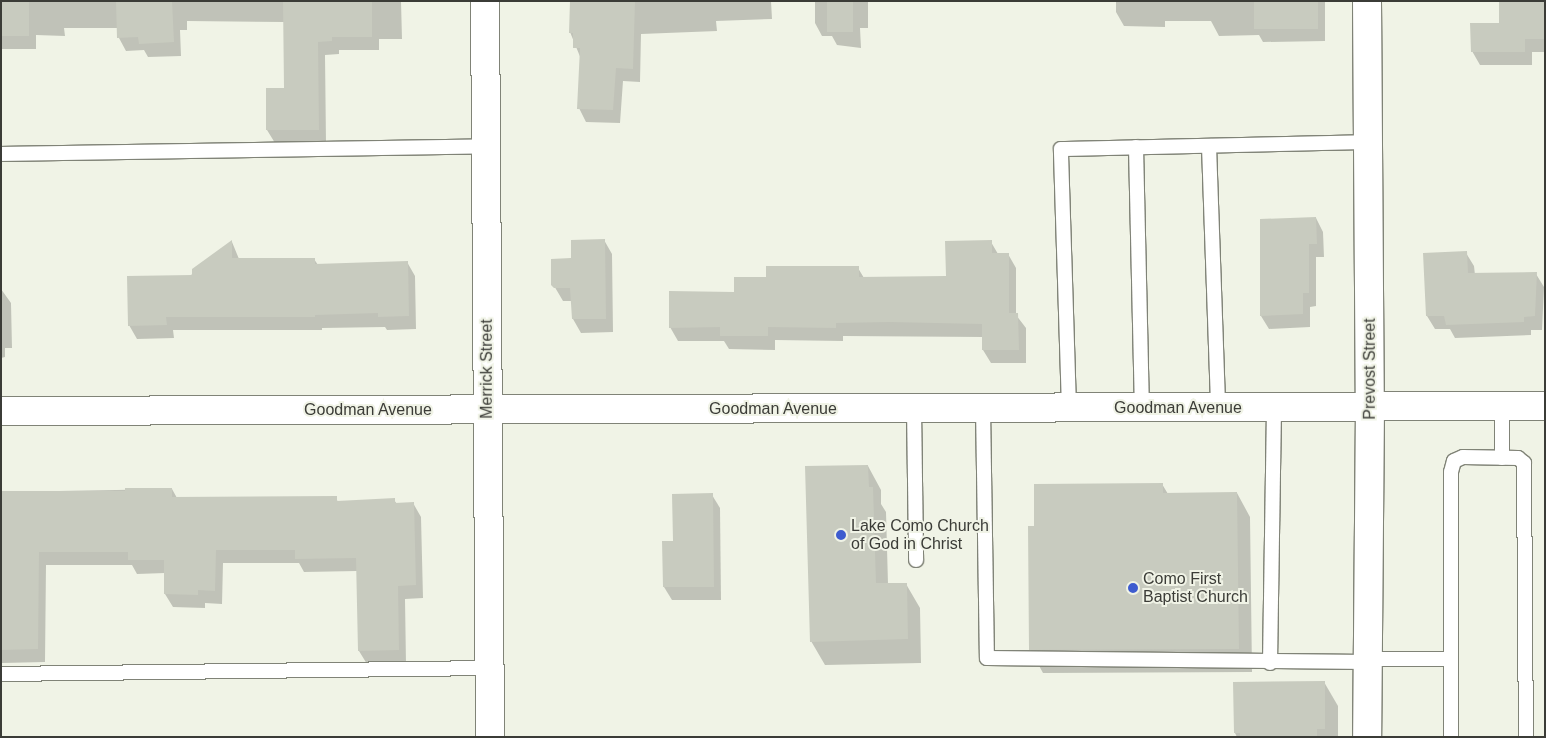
<!DOCTYPE html>
<style>
body{margin:0}
#map{position:relative;width:1546px;height:738px;overflow:hidden;background:#f0f3e6;font-family:Helvetica,sans-serif}
div>[style]{position:absolute}
[style*='--x']{left:calc(var(--x)*1px);top:calc(var(--y)*1px);width:calc(var(--w)*1px);rotate:calc(var(--a)*1deg)}
.shadow>*{inset:0;background:#0003}
.building>*{inset:0;background:#c8cbbf;transform-origin:0 0}
.roads{filter:drop-shadow(1px 0 #808377) drop-shadow(-1px 0 #808377) drop-shadow(0 1px #808377) drop-shadow(0 -1px #808377)}
.lane>*{height:14px;margin:-7px;padding:0 7px;transform-origin:7px;border-radius:7px;background:#fff}
.street>*{height:28px;margin:-14px;padding:0 14px;transform-origin:14px;border-radius:14px;background:#fff}
.dots>*{width:14px;height:14px;translate:-50% -50%;box-sizing:border-box;border:2px solid #f0f3e6;border-radius:50%}
span{translate:-50% -50%;white-space:nowrap;text-align:center;line-height:1.15;-webkit-text-stroke:4px #f0f3e6;paint-order:stroke}
.street-label{font-size:16px;color:#3b3c37}
.poi-label{font-size:16px;color:#3b3c37}
.left{translate:0 -50%;text-align:left}
.frame{position:absolute;inset:0;border:2px solid #3b3c37;pointer-events:none}
</style>
<div id="map">
<div class="shadow">
<i style="clip-path:polygon(1px 1px,401px 1px,402px 39px,379px 39px,379px 50px,339px 50px,339px 54px,325px 55px,326px 143px,275px 143px,267px 130px,285px 89px,284px 22px,187px 21px,187px 30px,180px 30px,181px 56px,148px 57px,144px 50px,126px 51px,119px 38px,118px 28px,64px 28px,65px 36px,36px 35px,36px 49px,1px 49px)"></i>
<i style="clip-path:polygon(571px 1px,771px 1px,772px 19px,716px 21px,717px 31px,641px 34px,640px 82px,623px 81px,620px 123px,586px 122px,579px 108px,581px 59px,570px 32px)"></i>
<i style="clip-path:polygon(815px 1px,868px 1px,868px 28px,860px 28px,861px 48px,837px 45px,832px 36px,822px 36px,815px 23px)"></i>
<i style="clip-path:polygon(1116px 1px,1325px 1px,1325px 41px,1263px 42px,1259px 35px,1219px 36px,1211px 21px,1165px 21px,1165px 27px,1124px 26px,1116px 12px)"></i>
<i style="clip-path:polygon(1545px 1px,1545px 52px,1532px 52px,1532px 65px,1480px 65px,1472px 51px,1501px 24px)"></i>
<i style="clip-path:polygon(1316px 218px,1323px 232px,1324px 257px,1316px 257px,1316px 306px,1310px 307px,1310px 327px,1269px 329px,1261px 316px)"></i>
<i style="clip-path:polygon(604px 240px,612px 254px,613px 332px,581px 333px,573px 319px,572px 301px,563px 301px,553px 284px,572px 260px)"></i>
<i style="clip-path:polygon(232px 242px,239px 259px,314px 259px,318px 265px,407px 262px,415px 276px,416px 329px,387px 330px,385px 327px,322px 328px,322px 330px,173px 330px,174px 338px,137px 339px,129px 325px)"></i>
<i style="clip-path:polygon(991px 242px,998px 254px,1008px 254px,1016px 268px,1016px 315px,1026px 328px,1026px 363px,991px 363px,983px 350px,983px 337px,843px 336px,843px 341px,775px 340px,775px 350px,729px 349px,724px 341px,678px 341px,670px 327px,767px 279px,858px 268px,864px 278px,947px 277px)"></i>
<i style="clip-path:polygon(1466px 253px,1474px 266px,1475px 275px,1536px 274px,1544px 287px,1542px 330px,1531px 330px,1531px 335px,1455px 338px,1450px 329px,1435px 329px,1427px 316px)"></i>
<i style="clip-path:polygon(1px 289px,11px 303px,12px 348px,5px 348px,5px 357px,1px 358px)"></i>
<i style="clip-path:polygon(868px 466px,881px 490px,881px 504px,886px 512px,888px 584px,906px 584px,920px 608px,921px 663px,825px 665px,811px 641px)"></i>
<i style="clip-path:polygon(1162px 484px,1168px 494px,1237px 493px,1250px 517px,1252px 672px,1043px 673px,1030px 649px,1035px 527px)"></i>
<i style="clip-path:polygon(172px 489px,177px 498px,336px 498px,338px 502px,394px 500px,397px 504px,413px 503px,421px 517px,423px 598px,405px 599px,406px 664px,367px 664px,359px 651px,357px 571px,304px 572px,299px 563px,223px 563px,222px 604px,205px 603px,205px 608px,173px 607px,165px 594px,165px 573px,137px 574px,132px 565px,46px 565px,45px 662px,2px 663px,1px 675px,2px 492px)"></i>
<i style="clip-path:polygon(712px 495px,720px 508px,721px 600px,672px 600px,664px 587px,674px 542px)"></i>
<i style="clip-path:polygon(1324px 682px,1338px 706px,1338px 737px,1237px 737px,1235px 733px)"></i>
</div>
<div class="building">
<i style="left:1px;top:1px;width:28px;height:35px"></i>
<i style="clip-path:polygon(116px 1px,172px 1px,174px 42px,139px 44px,138px 37px,117px 38px)"></i>
<i style="clip-path:polygon(283px 1px,372px 1px,372px 37px,332px 37px,332px 41px,318px 42px,319px 130px,266px 130px,266px 88px,284px 88px)"></i>
<i style="clip-path:polygon(570px 1px,635px 1px,633px 69px,616px 68px,613px 110px,577px 109px,580px 48px,573px 48px,573px 33px,569px 33px)"></i>
<i style="left:827px;top:1px;width:26px;height:31px"></i>
<i style="left:1254px;top:1px;width:64px;height:28px"></i>
<i style="clip-path:polygon(1499px 1px,1545px 1px,1545px 39px,1525px 39px,1525px 52px,1471px 52px,1470px 23px,1499px 23px)"></i>
<i style="clip-path:polygon(1316px 217px,1317px 244px,1309px 244px,1309px 293px,1303px 293px,1303px 314px,1260px 316px,1260px 219px)"></i>
<i style="clip-path:polygon(605px 239px,606px 319px,572px 319px,570px 288px,554px 288px,551px 285px,551px 259px,571px 258px,571px 240px)"></i>
<i style="clip-path:polygon(232px 240px,232px 258px,315px 258px,315px 264px,408px 261px,409px 316px,378px 317px,378px 313px,315px 315px,315px 317px,166px 317px,167px 325px,128px 326px,127px 276px,192px 275px,192px 269px)"></i>
<i style="clip-path:polygon(992px 240px,992px 253px,1009px 253px,1009px 313px,1018px 313px,1019px 350px,982px 350px,982px 324px,889px 322px,836px 323px,836px 328px,768px 327px,768px 336px,720px 336px,720px 327px,669px 328px,669px 291px,734px 292px,734px 277px,766px 277px,766px 266px,859px 266px,859px 277px,946px 276px,945px 241px)"></i>
<i style="clip-path:polygon(1467px 251px,1468px 273px,1537px 272px,1535px 316px,1524px 317px,1524px 322px,1446px 325px,1444px 316px,1426px 316px,1423px 253px)"></i>
<i style="clip-path:polygon(868px 465px,869px 487px,873px 487px,876px 583px,907px 583px,908px 639px,810px 642px,805px 466px)"></i>
<i style="clip-path:polygon(1163px 483px,1163px 493px,1237px 492px,1239px 649px,1029px 650px,1028px 526px,1034px 526px,1034px 484px)"></i>
<i style="clip-path:polygon(125px 488px,172px 488px,172px 497px,337px 496px,337px 501px,395px 498px,395px 503px,414px 502px,416px 585px,398px 586px,399px 650px,358px 651px,356px 558px,295px 559px,295px 550px,216px 550px,215px 591px,198px 590px,198px 595px,164px 594px,164px 560px,128px 560px,128px 552px,39px 552px,38px 649px,1px 650px,1px 491px,125px 491px)"></i>
<i style="clip-path:polygon(713px 493px,714px 587px,663px 587px,662px 541px,673px 541px,672px 494px)"></i>
<i style="clip-path:polygon(1325px 681px,1325px 729px,1317px 729px,1317px 737px,1240px 737px,1240px 733px,1234px 733px,1233px 682px)"></i>
</div>
<div class="roads">
<div class="lane">
<i style="--x:1209;--y:146;--w:261;--a:88"></i>
<i style="--x:1136;--y:147;--w:261;--a:88.7"></i>
<i style="--x:1;--y:154;--w:485;--a:-0.9"></i>
<i style="--x:1502;--y:406;--w:52;--a:90"></i>
<i style="--x:914;--y:408;--w:152;--a:89.2"></i>
<i style="--x:983;--y:408;--w:250;--a:89.1"></i>
<i style="--x:987;--y:658;--w:381;--a:0.6"></i>
<i style="--x:1069;--y:408;--w:259;--a:-91.8"></i>
<i style="--x:1061;--y:149;--w:307;--a:-1.3"></i>
<i style="--x:1368;--y:659;--w:83;--a:0"></i>
<i style="--x:1270;--y:663;--w:255;--a:-89.1"></i>
<i style="--x:1;--y:674;--w:488;--a:-0.7"></i>
<i style="--x:1451;--y:737;--w:265;--a:-90"></i>
<i style="--x:1451;--y:472;--w:11;--a:-75"></i>
<i style="--x:1454;--y:461;--w:10;--a:-24"></i>
<i style="--x:1463;--y:457;--w:55;--a:1"></i>
<i style="--x:1518;--y:458;--w:8;--a:40"></i>
<i style="--x:1524;--y:463;--w:274;--a:89.6"></i>
</div>
<div class="street">
<i style="--x:485;--y:1;--w:736;--a:89.61"></i>
<i style="--x:1367;--y:1;--w:406;--a:89.6"></i>
<i style="--x:1370;--y:407;--w:330;--a:90.5"></i>
<i style="--x:1;--y:411;--w:1544;--a:-0.19"></i>
</div>
</div>
<div class="dots">
<i style="left:841px;top:535px;background:#3e5ccf"></i>
<i style="left:1133px;top:588px;background:#3e5ccf"></i>
</div>
<div class="street-label">
<span style="left:487px;top:369px;rotate:-90deg">Merrick Street</span>
<span style="left:1370px;top:369px;rotate:-90deg">Prevost Street</span>
<span style="left:1178px;top:408px">Goodman Avenue</span>
<span style="left:773px;top:409px">Goodman Avenue</span>
<span style="left:368px;top:410px">Goodman Avenue</span>
</div>
<div class="poi-label">
<span class="left" style="left:851px;top:535px">Lake Como Church<br>of God in Christ</span>
<span class="left" style="left:1143px;top:588px">Como First<br>Baptist Church</span>
</div>
<div class="frame"></div>
</div>
